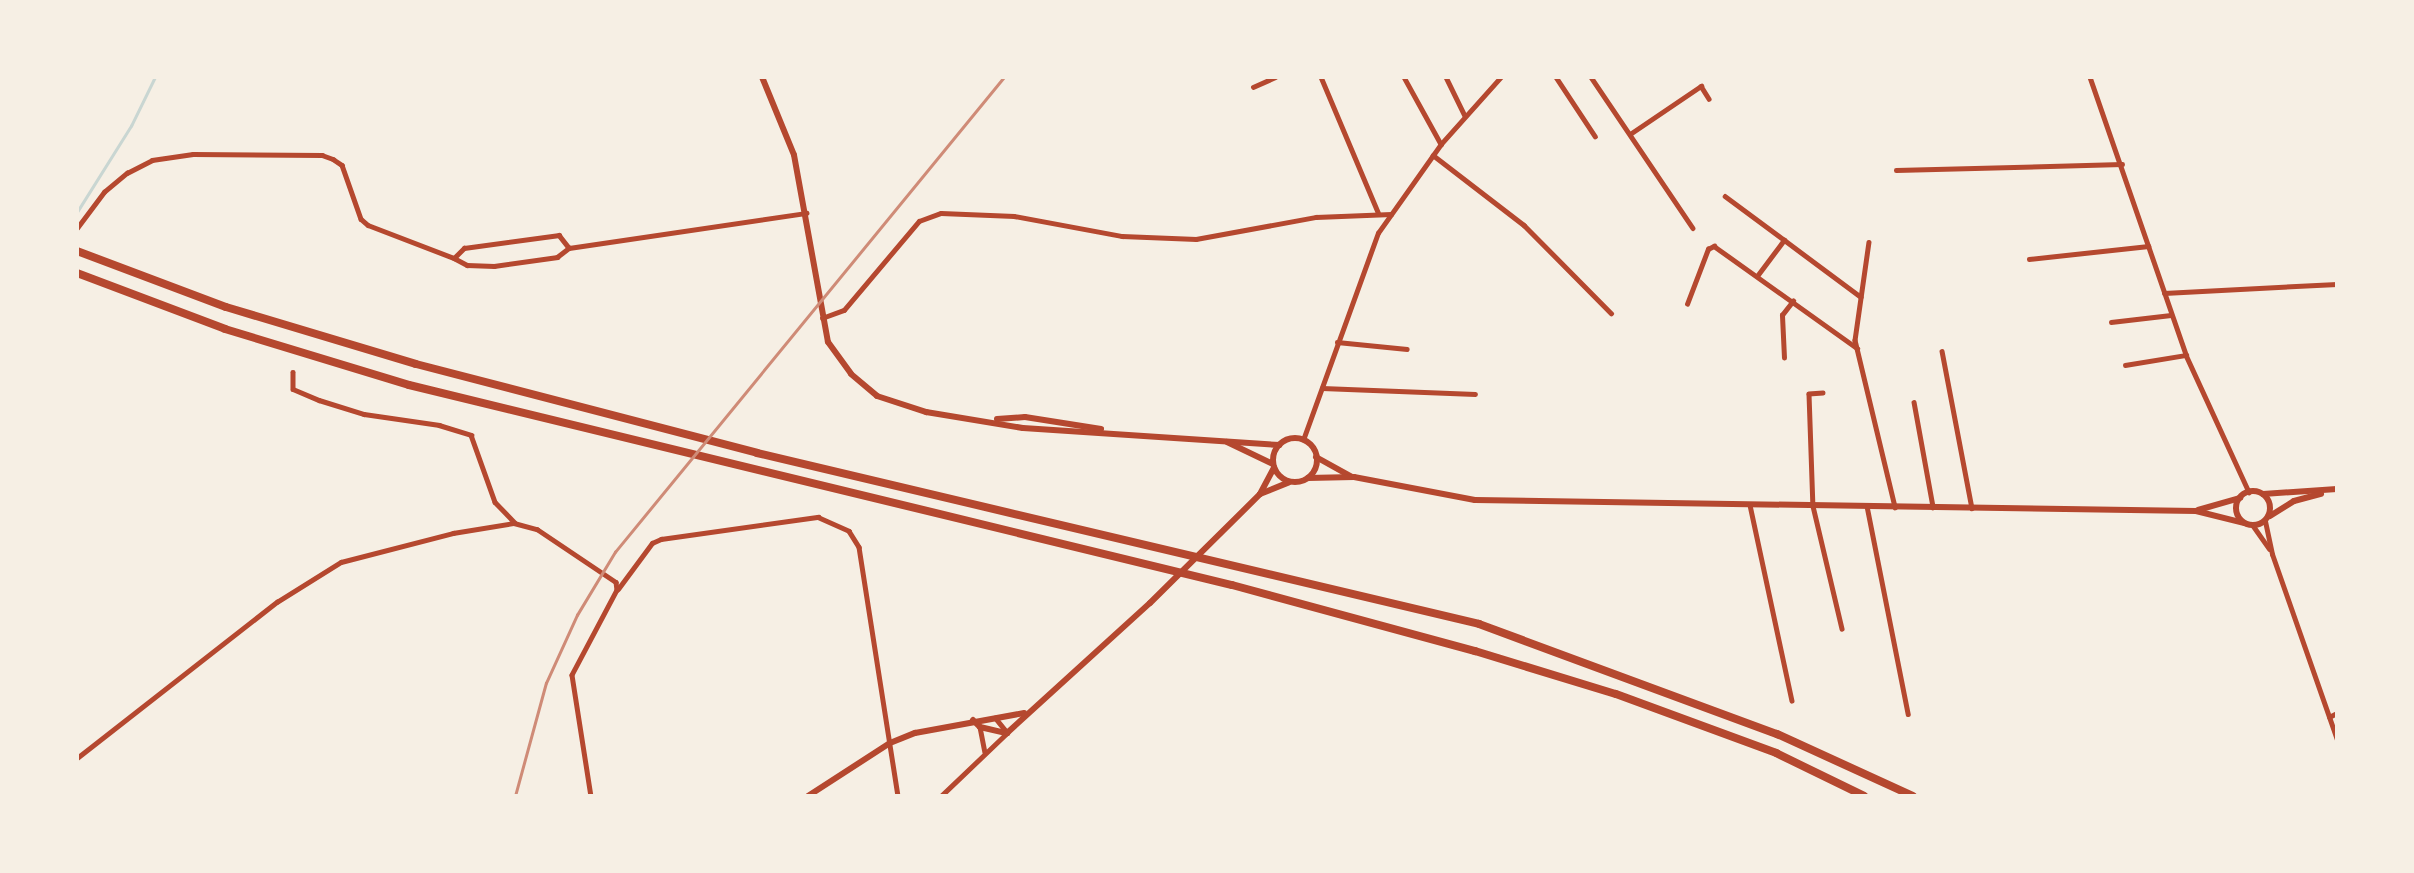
<!DOCTYPE html>
<style>
body{margin:0}
#map{position:relative;width:2414px;height:873px;overflow:hidden;background:#f6efe4;font-family:Signika,sans-serif}
div>[style]{position:absolute}
[style*='--x']{left:calc(var(--x)*1px);top:calc(var(--y)*1px);width:calc(var(--w)*1px);rotate:calc(var(--a)*1deg)}
.stream>*{height:2.5px;margin:-1.25px;padding:0 1.25px;transform-origin:1.25px;border-radius:1.25px;background:#c9d6d2}
.minor>*{height:4.5px;margin:-2.25px;padding:0 2.25px;transform-origin:2.25px;border-radius:2.25px;background:#b5482f}
.tertiary>*{height:5px;margin:-2.5px;padding:0 2.5px;transform-origin:2.5px;border-radius:2.5px;background:#b5482f}
.secondary>*{height:6px;margin:-3px;padding:0 3px;transform-origin:3px;border-radius:3px;background:#b5482f}
.secondary>.ring{margin:-3px;padding:0;box-sizing:content-box;background:none;border:6px solid #b5482f;border-radius:50%}
.motorway>*{height:8px;margin:-4px;padding:0 4px;transform-origin:4px;border-radius:4px;background:#b5482f}
.rail>*{height:2.5px;margin:-1.25px;padding:0 1.25px;transform-origin:1.25px;border-radius:1.25px;background:#cf8b77}
span{translate:-50% -50%;white-space:nowrap;text-align:center;line-height:1.15;-webkit-text-stroke:7px #f6efe4;paint-order:stroke}
.frame{position:absolute;inset:0;border:79px solid #f6efe4;pointer-events:none}
</style>
<div id="map">
<div class="stream">
<i style="--x:77;--y:212;--w:102;--a:-57.9"></i>
<i style="--x:131;--y:126;--w:55;--a:-63.9"></i>
</div>
<div class="minor">
<i style="--x:1321;--y:77;--w:147;--a:67.1"></i>
<i style="--x:1404;--y:77;--w:77;--a:61.1"></i>
<i style="--x:1446;--y:77;--w:43;--a:64"></i>
<i style="--x:1556;--y:77;--w:71;--a:56.5"></i>
<i style="--x:1591;--y:77;--w:182;--a:56"></i>
<i style="--x:2090;--y:77;--w:294;--a:70.9"></i>
<i style="--x:2186;--y:355;--w:151;--a:65.3"></i>
<i style="--x:1253;--y:87;--w:24;--a:-24"></i>
<i style="--x:1630;--y:134;--w:86;--a:-34.1"></i>
<i style="--x:1701;--y:86;--w:15;--a:58"></i>
<i style="--x:1433;--y:155;--w:115;--a:37.6"></i>
<i style="--x:1524;--y:225;--w:124;--a:45.3"></i>
<i style="--x:1896;--y:170;--w:226;--a:-1.5"></i>
<i style="--x:1725;--y:196;--w:169;--a:36.6"></i>
<i style="--x:77;--y:228;--w:45;--a:-53.1"></i>
<i style="--x:104;--y:192;--w:30;--a:-40"></i>
<i style="--x:127;--y:173;--w:28;--a:-27"></i>
<i style="--x:152;--y:160;--w:41;--a:-8.3"></i>
<i style="--x:193;--y:154;--w:129;--a:0.4"></i>
<i style="--x:322;--y:155;--w:12;--a:20"></i>
<i style="--x:333;--y:159;--w:11;--a:34"></i>
<i style="--x:342;--y:165;--w:57;--a:70.6"></i>
<i style="--x:361;--y:219;--w:9;--a:41"></i>
<i style="--x:368;--y:225;--w:92;--a:21"></i>
<i style="--x:454;--y:258;--w:14;--a:-45"></i>
<i style="--x:464;--y:248;--w:96;--a:-7.8"></i>
<i style="--x:559;--y:235;--w:16;--a:52"></i>
<i style="--x:569;--y:248;--w:240;--a:-8.4"></i>
<i style="--x:1869;--y:242;--w:99;--a:98.1"></i>
<i style="--x:1855;--y:340;--w:172;--a:76.5"></i>
<i style="--x:454;--y:258;--w:15;--a:28"></i>
<i style="--x:467;--y:265;--w:27;--a:2"></i>
<i style="--x:494;--y:266;--w:64;--a:-8.1"></i>
<i style="--x:557;--y:257;--w:15;--a:-37"></i>
<i style="--x:2029;--y:259;--w:120;--a:-6.2"></i>
<i style="--x:1757;--y:276;--w:45;--a:-53.1"></i>
<i style="--x:2164;--y:293;--w:173;--a:-3"></i>
<i style="--x:1687;--y:304;--w:59;--a:-69.1"></i>
<i style="--x:1708;--y:249;--w:7;--a:-27"></i>
<i style="--x:1714;--y:246;--w:176;--a:35.5"></i>
<i style="--x:822;--y:318;--w:23;--a:-20"></i>
<i style="--x:844;--y:310;--w:116;--a:-49.9"></i>
<i style="--x:919;--y:221;--w:23;--a:-20"></i>
<i style="--x:941;--y:213;--w:73;--a:2.4"></i>
<i style="--x:1014;--y:216;--w:110;--a:10.5"></i>
<i style="--x:1122;--y:236;--w:74;--a:2.3"></i>
<i style="--x:1196;--y:239;--w:122;--a:-10.4"></i>
<i style="--x:1316;--y:217;--w:75;--a:-2.3"></i>
<i style="--x:2111;--y:322;--w:60;--a:-6.7"></i>
<i style="--x:1337;--y:342;--w:70;--a:5.7"></i>
<i style="--x:1942;--y:351;--w:160;--a:79.2"></i>
<i style="--x:1784;--y:358;--w:43;--a:-92.7"></i>
<i style="--x:1782;--y:315;--w:18;--a:-52"></i>
<i style="--x:2125;--y:365;--w:62;--a:-9.3"></i>
<i style="--x:293;--y:372;--w:17;--a:90"></i>
<i style="--x:293;--y:389;--w:28;--a:23"></i>
<i style="--x:319;--y:400;--w:47;--a:17.3"></i>
<i style="--x:364;--y:414;--w:76;--a:8.3"></i>
<i style="--x:439;--y:425;--w:34;--a:17"></i>
<i style="--x:471;--y:435;--w:71;--a:70.3"></i>
<i style="--x:495;--y:502;--w:28;--a:46"></i>
<i style="--x:1322;--y:388;--w:153;--a:2.2"></i>
<i style="--x:1823;--y:393;--w:14;--a:176"></i>
<i style="--x:1809;--y:394;--w:112;--a:88"></i>
<i style="--x:1813;--y:506;--w:126;--a:76.7"></i>
<i style="--x:1914;--y:402;--w:107;--a:79.7"></i>
<i style="--x:1303;--y:440;--w:220;--a:-70.1"></i>
<i style="--x:1378;--y:233;--w:109;--a:-54.7"></i>
<i style="--x:1441;--y:144;--w:90;--a:-48.2"></i>
<i style="--x:1750;--y:505;--w:200;--a:77.9"></i>
<i style="--x:1867;--y:506;--w:212;--a:78.8"></i>
<i style="--x:618;--y:589;--w:57;--a:-53.5"></i>
<i style="--x:652;--y:543;--w:10;--a:-24"></i>
<i style="--x:661;--y:539;--w:159;--a:-8"></i>
<i style="--x:818;--y:517;--w:34;--a:24"></i>
<i style="--x:849;--y:531;--w:19;--a:58"></i>
<i style="--x:859;--y:547;--w:252;--a:81.1"></i>
<i style="--x:2329;--y:717;--w:9;--a:-27"></i>
<i style="--x:980;--y:727;--w:25;--a:79"></i>
<i style="--x:77;--y:758;--w:254;--a:-38"></i>
<i style="--x:277;--y:602;--w:75;--a:-32"></i>
<i style="--x:341;--y:562;--w:116;--a:-14.5"></i>
<i style="--x:453;--y:533;--w:62;--a:-9.3"></i>
<i style="--x:514;--y:523;--w:24;--a:15"></i>
<i style="--x:537;--y:529;--w:95;--a:33.9"></i>
<i style="--x:616;--y:582;--w:8;--a:83"></i>
<i style="--x:617;--y:590;--w:96;--a:117.9"></i>
<i style="--x:572;--y:675;--w:122;--a:81.1"></i>
<i style="--x:941;--y:796;--w:91;--a:-43.7"></i>
<i style="--x:1007;--y:733;--w:19;--a:-129"></i>
</div>
<div class="tertiary">
<i style="--x:2265;--y:521;--w:34;--a:78"></i>
<i style="--x:2272;--y:554;--w:197;--a:70.7"></i>
<i style="--x:2253;--y:526;--w:28;--a:55"></i>
</div>
<div class="secondary">
<i style="--x:762;--y:77;--w:84;--a:67.7"></i>
<i style="--x:794;--y:155;--w:190;--a:79.7"></i>
<i style="--x:828;--y:342;--w:39;--a:54"></i>
<i style="--x:851;--y:374;--w:34;--a:40"></i>
<i style="--x:877;--y:396;--w:52;--a:18.1"></i>
<i style="--x:926;--y:412;--w:98;--a:9.4"></i>
<i style="--x:1023;--y:428;--w:257;--a:3.8"></i>
<i style="--x:997;--y:419;--w:28;--a:-4"></i>
<i style="--x:1025;--y:417;--w:77;--a:9"></i>
<i class="ring" style="left:1273px;top:438px;width:38px;height:38px"></i>
<i style="--x:1227;--y:442;--w:51;--a:25.6"></i>
<i style="--x:1316;--y:457;--w:41;--a:29.1"></i>
<i style="--x:1308;--y:478;--w:46;--a:-1.2"></i>
<i style="--x:1354;--y:477;--w:123;--a:10.8"></i>
<i style="--x:1475;--y:500;--w:721;--a:0.87"></i>
<i style="--x:2196;--y:511;--w:49;--a:14"></i>
<i class="ring" style="left:2236px;top:491px;width:28px;height:28px"></i>
<i style="--x:1260;--y:494;--w:31;--a:-22"></i>
<i style="--x:2263;--y:494;--w:74;--a:-3.9"></i>
<i style="--x:2198;--y:510;--w:44;--a:-15.9"></i>
<i style="--x:2270;--y:516;--w:28;--a:-32"></i>
<i style="--x:2294;--y:501;--w:28;--a:-15"></i>
<i style="--x:973;--y:720;--w:10;--a:45"></i>
<i style="--x:980;--y:727;--w:28;--a:13"></i>
<i style="--x:1007;--y:733;--w:193;--a:-42.3"></i>
<i style="--x:1150;--y:603;--w:155;--a:-44.7"></i>
<i style="--x:1260;--y:494;--w:30;--a:-62"></i>
<i style="--x:808;--y:796;--w:98;--a:-32.9"></i>
<i style="--x:890;--y:743;--w:27;--a:-22"></i>
<i style="--x:915;--y:733;--w:111;--a:-10.4"></i>
</div>
<div class="motorway">
<i style="--x:77;--y:251;--w:159;--a:20.6"></i>
<i style="--x:226;--y:307;--w:198;--a:16.7"></i>
<i style="--x:416;--y:364;--w:352;--a:14.6"></i>
<i style="--x:757;--y:453;--w:742;--a:13.32"></i>
<i style="--x:1479;--y:624;--w:318;--a:20.3"></i>
<i style="--x:1777;--y:734;--w:149;--a:24.5"></i>
<i style="--x:77;--y:273;--w:158;--a:20.7"></i>
<i style="--x:225;--y:329;--w:192;--a:16.9"></i>
<i style="--x:409;--y:385;--w:847;--a:13.66"></i>
<i style="--x:1232;--y:585;--w:252;--a:15.2"></i>
<i style="--x:1475;--y:651;--w:147;--a:17"></i>
<i style="--x:1616;--y:694;--w:171;--a:20.2"></i>
<i style="--x:1776;--y:753;--w:98;--a:26"></i>
</div>
<div class="rail">
<i style="--x:515;--y:796;--w:117;--a:-74.7"></i>
<i style="--x:546;--y:683;--w:75;--a:-65.5"></i>
<i style="--x:577;--y:615;--w:74;--a:-58.9"></i>
<i style="--x:615;--y:552;--w:614;--a:-50.68"></i>
</div>
<div class="frame"></div>
</div>
